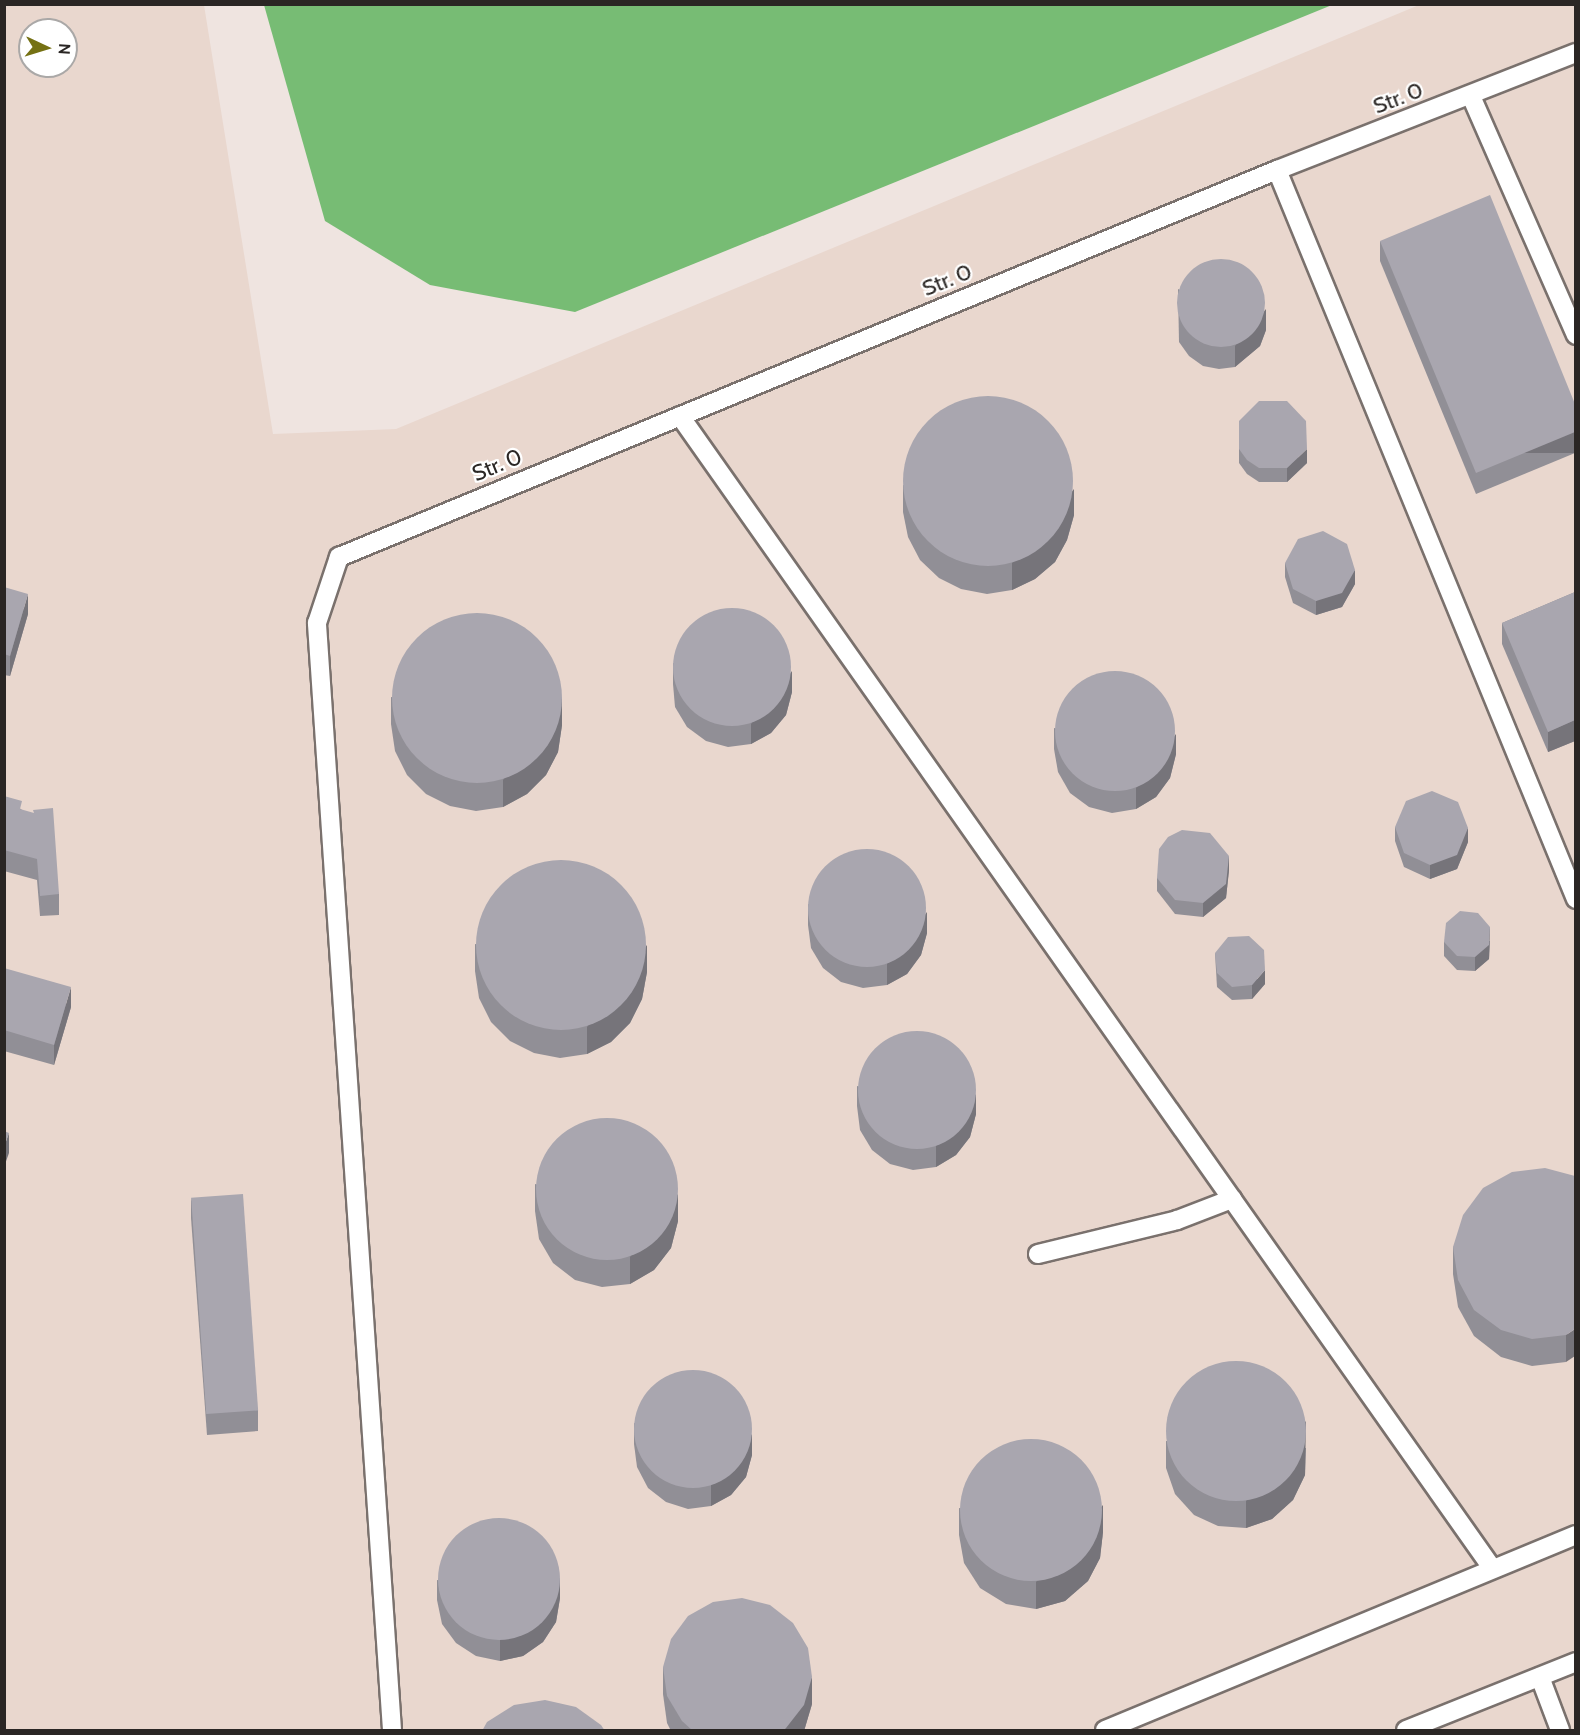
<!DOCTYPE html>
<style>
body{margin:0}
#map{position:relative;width:1580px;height:1735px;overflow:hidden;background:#efe4e0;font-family:Cabin,sans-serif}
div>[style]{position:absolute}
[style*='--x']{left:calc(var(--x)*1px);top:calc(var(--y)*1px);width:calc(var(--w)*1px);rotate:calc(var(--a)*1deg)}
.built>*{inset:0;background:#e9d7ce}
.forest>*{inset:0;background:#77bc74}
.roads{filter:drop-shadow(2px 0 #7a716d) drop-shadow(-2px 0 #7a716d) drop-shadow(0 2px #7a716d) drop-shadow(0 -2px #7a716d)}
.service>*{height:18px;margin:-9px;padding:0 9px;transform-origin:9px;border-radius:9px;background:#fff}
.wall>*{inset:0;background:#918f96}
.shaded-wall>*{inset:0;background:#76747a;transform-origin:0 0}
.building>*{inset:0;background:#a9a6af;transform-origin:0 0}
.round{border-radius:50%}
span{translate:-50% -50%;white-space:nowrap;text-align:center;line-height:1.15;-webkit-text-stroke:4.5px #fff;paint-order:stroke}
.street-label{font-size:22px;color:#2a2624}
.frame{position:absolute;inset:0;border:6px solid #2a2624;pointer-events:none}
.north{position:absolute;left:18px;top:18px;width:60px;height:60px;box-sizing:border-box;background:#fff;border:2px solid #aaa8a7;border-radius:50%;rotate:94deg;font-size:16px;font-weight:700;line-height:24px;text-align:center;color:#2a2624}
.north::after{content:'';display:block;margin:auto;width:21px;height:27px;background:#757113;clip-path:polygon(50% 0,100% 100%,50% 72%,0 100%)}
</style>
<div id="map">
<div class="built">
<i style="clip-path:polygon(evenodd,5px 5px,204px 5px,273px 434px,396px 429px,1419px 5px,1575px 5px,1575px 1730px,5px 1730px,5px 5px,30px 30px,66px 30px,66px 66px,30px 66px,30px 30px)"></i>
</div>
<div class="forest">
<i style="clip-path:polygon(264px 5px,264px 4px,1332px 5px,575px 312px,430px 285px,325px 221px)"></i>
</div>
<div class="roads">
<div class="service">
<i style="--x:1471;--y:96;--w:261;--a:66.3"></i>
<i style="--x:1277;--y:170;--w:788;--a:67.7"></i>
<i style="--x:680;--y:416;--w:1409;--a:54.82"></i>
<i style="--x:1038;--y:1254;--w:143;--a:-13.7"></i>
<i style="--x:1177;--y:1220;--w:59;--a:-20.9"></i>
<i style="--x:1540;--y:1677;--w:57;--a:69.3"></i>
<i style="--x:392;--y:1730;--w:1110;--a:-93.88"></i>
<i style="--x:317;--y:623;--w:70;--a:-71.6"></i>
<i style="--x:339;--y:557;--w:1015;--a:-22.42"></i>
<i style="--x:1277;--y:170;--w:321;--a:-21.4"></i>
<i style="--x:1105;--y:1730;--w:510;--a:-22.49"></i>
<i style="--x:1406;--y:1730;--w:183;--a:-21.8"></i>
</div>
</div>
<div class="wall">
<i style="clip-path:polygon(1380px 241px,1575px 404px,1575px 453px,1476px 494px,1380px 261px)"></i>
<i style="clip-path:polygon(1178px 289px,1266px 330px,1260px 346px,1235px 367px,1219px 369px,1203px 366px,1189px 356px,1179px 342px)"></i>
<i style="clip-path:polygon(1239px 421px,1307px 463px,1287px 482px,1259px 482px,1247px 474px,1239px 463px)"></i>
<i style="clip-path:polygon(903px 485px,1074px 515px,1067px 540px,1055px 562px,1035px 579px,1012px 590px,987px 594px,961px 589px,939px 578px,920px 560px,908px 537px,903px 512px)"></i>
<i style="clip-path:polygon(1285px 563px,1355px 584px,1342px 607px,1316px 615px,1293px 603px,1285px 577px)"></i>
<i style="clip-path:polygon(4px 587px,28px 614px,10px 676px,4px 675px)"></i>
<i style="clip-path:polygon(1575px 592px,1575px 741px,1548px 752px,1502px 644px,1502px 623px)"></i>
<i style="clip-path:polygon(673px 663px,792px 692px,786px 715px,771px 733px,751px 744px,728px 747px,706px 741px,687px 727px,675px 707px,673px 684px)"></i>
<i style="clip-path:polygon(391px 697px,562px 725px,558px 752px,546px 775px,527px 794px,503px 807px,476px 811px,450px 806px,426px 794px,407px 775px,395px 751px,391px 724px)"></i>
<i style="clip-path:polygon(1054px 728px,1176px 754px,1170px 778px,1156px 797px,1136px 809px,1112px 813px,1089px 807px,1070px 793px,1058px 772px,1054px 749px)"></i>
<i style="clip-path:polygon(4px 796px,22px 810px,59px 894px,59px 915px,40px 916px,37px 880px,4px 871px)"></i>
<i style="clip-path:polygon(1395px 827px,1468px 842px,1457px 869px,1430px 879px,1404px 867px,1395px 841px)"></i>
<i style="clip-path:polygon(1229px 870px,1226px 898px,1203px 917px,1175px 914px,1157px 891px,1157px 878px)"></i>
<i style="clip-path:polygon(808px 904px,927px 933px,921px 955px,907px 974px,887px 985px,863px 988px,841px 982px,823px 968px,811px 948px,808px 925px)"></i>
<i style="clip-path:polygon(1490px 941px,1489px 959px,1475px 971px,1457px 970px,1444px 956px,1444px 942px)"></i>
<i style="clip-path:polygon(475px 944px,647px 972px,642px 999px,630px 1023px,611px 1042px,587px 1054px,560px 1058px,534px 1053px,510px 1041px,491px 1022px,479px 998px,475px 971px)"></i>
<i style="clip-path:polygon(1215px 953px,1265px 984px,1252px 999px,1232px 1000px,1217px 987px)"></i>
<i style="clip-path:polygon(4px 968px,71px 1007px,54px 1065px,4px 1051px)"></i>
<i style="clip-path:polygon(857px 1086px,976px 1114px,970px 1137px,956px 1155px,936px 1167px,913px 1170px,890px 1164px,872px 1150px,860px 1130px,857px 1106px)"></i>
<i style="clip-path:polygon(1575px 1176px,1566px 1362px,1532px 1366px,1501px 1357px,1474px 1336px,1458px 1307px,1453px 1274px,1453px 1247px)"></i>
<i style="clip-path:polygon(535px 1184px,678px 1221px,671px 1248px,654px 1270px,630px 1284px,602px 1287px,575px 1280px,553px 1263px,539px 1239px,535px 1211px)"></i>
<i style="clip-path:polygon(191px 1198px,258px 1410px,258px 1431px,207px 1435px,191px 1218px)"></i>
<i style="clip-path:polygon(634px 1423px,752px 1455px,746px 1477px,731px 1495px,711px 1506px,688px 1509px,666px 1502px,648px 1488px,637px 1467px,634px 1444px)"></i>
<i style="clip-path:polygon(1166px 1441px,1306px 1448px,1305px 1475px,1293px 1500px,1272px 1519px,1246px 1528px,1218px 1526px,1194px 1515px,1175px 1494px,1166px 1468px)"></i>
<i style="clip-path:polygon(959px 1508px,1103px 1532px,1100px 1558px,1088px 1581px,1065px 1601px,1036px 1609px,1006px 1604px,980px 1588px,964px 1563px,959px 1535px)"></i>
<i style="clip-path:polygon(437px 1580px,560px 1598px,556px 1622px,543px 1642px,523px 1656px,500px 1661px,476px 1656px,456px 1643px,442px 1624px,437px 1600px)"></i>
<i style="clip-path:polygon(663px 1667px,812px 1704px,804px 1731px,671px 1731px,667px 1723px,663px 1694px)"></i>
</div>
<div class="shaded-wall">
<i style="clip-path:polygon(1266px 309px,1266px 330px,1260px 346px,1235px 367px,1235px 346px)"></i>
<i style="left:1575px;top:432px;width:21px;height:107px;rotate:90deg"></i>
<i style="clip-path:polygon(1307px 449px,1307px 463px,1287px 482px,1287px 468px)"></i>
<i style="clip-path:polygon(1074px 489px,1074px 515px,1067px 540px,1055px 562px,1035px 579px,1012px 590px,1012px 563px)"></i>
<i style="clip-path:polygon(1355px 570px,1355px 584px,1342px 607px,1316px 615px,1316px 601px)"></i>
<i style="clip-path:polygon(28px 594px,28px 614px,10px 676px,10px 656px)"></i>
<i style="clip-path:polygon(792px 671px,792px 692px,786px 715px,771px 733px,751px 744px,751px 724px)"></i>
<i style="clip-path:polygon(562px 698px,562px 725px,558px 752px,546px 775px,527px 794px,503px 807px,503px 780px)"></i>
<i style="clip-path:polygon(1575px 720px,1575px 741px,1548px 752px,1548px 732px)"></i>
<i style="clip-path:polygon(1176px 734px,1176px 754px,1170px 778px,1156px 797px,1136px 809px,1136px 788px)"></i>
<i style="clip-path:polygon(1468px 828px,1468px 842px,1457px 869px,1430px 879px,1430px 865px)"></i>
<i style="clip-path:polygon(1229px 856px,1229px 870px,1226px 898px,1203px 917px,1203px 903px)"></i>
<i style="clip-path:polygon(927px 912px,927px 933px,921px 955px,907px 974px,887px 985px,887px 964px)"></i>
<i style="clip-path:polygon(1490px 927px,1489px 959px,1475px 971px,1475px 957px)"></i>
<i style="clip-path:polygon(647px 945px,647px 972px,642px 999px,630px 1023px,611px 1042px,587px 1054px,587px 1027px)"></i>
<i style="clip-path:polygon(1265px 970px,1265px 984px,1252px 999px,1252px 985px)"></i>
<i style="clip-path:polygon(71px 987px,71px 1007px,54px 1065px,54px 1045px)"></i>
<i style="clip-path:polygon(976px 1094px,976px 1114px,970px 1137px,956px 1155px,936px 1167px,936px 1146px)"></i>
<i style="clip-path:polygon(9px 1133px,9px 1153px,4px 1167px,4px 1147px)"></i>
<i style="clip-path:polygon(678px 1194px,678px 1221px,671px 1248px,654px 1270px,630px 1284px,630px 1257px)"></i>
<i style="clip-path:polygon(1575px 1329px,1575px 1356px,1566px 1362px,1566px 1335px)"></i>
<i style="clip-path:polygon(1306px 1421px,1305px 1475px,1293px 1500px,1272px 1519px,1246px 1528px,1246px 1501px)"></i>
<i style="clip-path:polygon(752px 1434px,752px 1455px,746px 1477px,731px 1495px,711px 1506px,711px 1485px)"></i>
<i style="clip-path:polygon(1103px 1505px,1103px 1532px,1100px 1558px,1088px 1581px,1065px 1601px,1036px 1609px,1036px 1582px)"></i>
<i style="clip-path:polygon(560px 1578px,560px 1598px,556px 1622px,543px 1642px,523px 1656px,500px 1661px,500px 1640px)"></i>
<i style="clip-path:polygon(812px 1677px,812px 1704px,804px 1731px,783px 1731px)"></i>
</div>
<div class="building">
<i style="clip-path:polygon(1490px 195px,1575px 404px,1575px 432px,1476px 473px,1380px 241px)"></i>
<i class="round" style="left:1177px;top:259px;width:88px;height:88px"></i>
<i class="round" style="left:903px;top:396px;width:170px;height:170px"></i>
<i style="clip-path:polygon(1259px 401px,1287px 401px,1306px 421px,1307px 449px,1287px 468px,1259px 468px,1247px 460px,1239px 449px,1239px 421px)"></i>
<i style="clip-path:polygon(1323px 531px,1347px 544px,1355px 570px,1342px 593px,1316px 601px,1293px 589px,1285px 563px,1298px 539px)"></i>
<i style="clip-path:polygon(4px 587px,28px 594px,10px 656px,4px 654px)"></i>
<i style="clip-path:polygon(1575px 592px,1575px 720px,1548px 732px,1502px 623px)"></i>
<i class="round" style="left:673px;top:608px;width:118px;height:118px"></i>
<i class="round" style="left:392px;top:613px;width:170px;height:170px"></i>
<i class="round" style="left:1055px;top:671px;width:120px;height:120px"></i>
<i style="clip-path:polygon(1432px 791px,1458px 802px,1468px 828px,1457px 855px,1430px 865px,1404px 853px,1395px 827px,1406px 801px)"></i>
<i style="clip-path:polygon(4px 796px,22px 801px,20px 809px,34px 813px,33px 810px,53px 808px,59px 894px,40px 896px,37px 859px,4px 850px)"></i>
<i style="clip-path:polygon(1182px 830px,1210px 833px,1229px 856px,1226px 884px,1203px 903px,1175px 900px,1157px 878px,1159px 849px,1168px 837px)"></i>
<i class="round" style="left:808px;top:849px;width:118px;height:118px"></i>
<i class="round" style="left:476px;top:860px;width:170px;height:170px"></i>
<i style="clip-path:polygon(1460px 911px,1478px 913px,1490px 927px,1489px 945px,1475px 957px,1457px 956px,1444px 942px,1446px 923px)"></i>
<i style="clip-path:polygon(1249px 936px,1264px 950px,1265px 970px,1252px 985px,1232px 987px,1217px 973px,1215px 953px,1228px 937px)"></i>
<i style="clip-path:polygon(4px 968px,71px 987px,54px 1045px,4px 1030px)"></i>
<i class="round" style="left:858px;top:1031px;width:118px;height:118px"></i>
<i class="round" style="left:536px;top:1118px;width:142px;height:142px"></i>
<i style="clip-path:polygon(4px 1131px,9px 1133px,4px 1147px)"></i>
<i style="clip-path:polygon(1545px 1168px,1575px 1176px,1575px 1329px,1566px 1335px,1532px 1339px,1501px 1330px,1474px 1310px,1458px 1280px,1453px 1247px,1463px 1215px,1483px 1188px,1512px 1172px)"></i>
<i style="left:243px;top:1194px;width:217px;height:52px;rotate:86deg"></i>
<i class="round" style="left:1166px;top:1361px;width:140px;height:140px"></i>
<i class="round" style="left:634px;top:1370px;width:118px;height:118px"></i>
<i class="round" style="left:960px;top:1439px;width:142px;height:142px"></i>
<i class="round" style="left:438px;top:1518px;width:122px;height:122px"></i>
<i style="clip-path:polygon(742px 1598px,770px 1605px,793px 1623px,808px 1648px,812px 1677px,804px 1705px,786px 1728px,783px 1731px,693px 1731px,682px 1721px,667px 1696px,663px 1667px,671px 1639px,688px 1616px,713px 1602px)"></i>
<i style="clip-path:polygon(545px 1700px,576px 1707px,601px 1725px,605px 1731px,482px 1731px,487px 1722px,514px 1705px)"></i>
</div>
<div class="street-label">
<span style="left:1398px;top:98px;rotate:-21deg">Str. 0</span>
<span style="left:947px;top:280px;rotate:-22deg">Str. 0</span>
<span style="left:497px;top:465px;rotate:-22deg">Str. 0</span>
</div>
<div class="frame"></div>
<div class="north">N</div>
</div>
